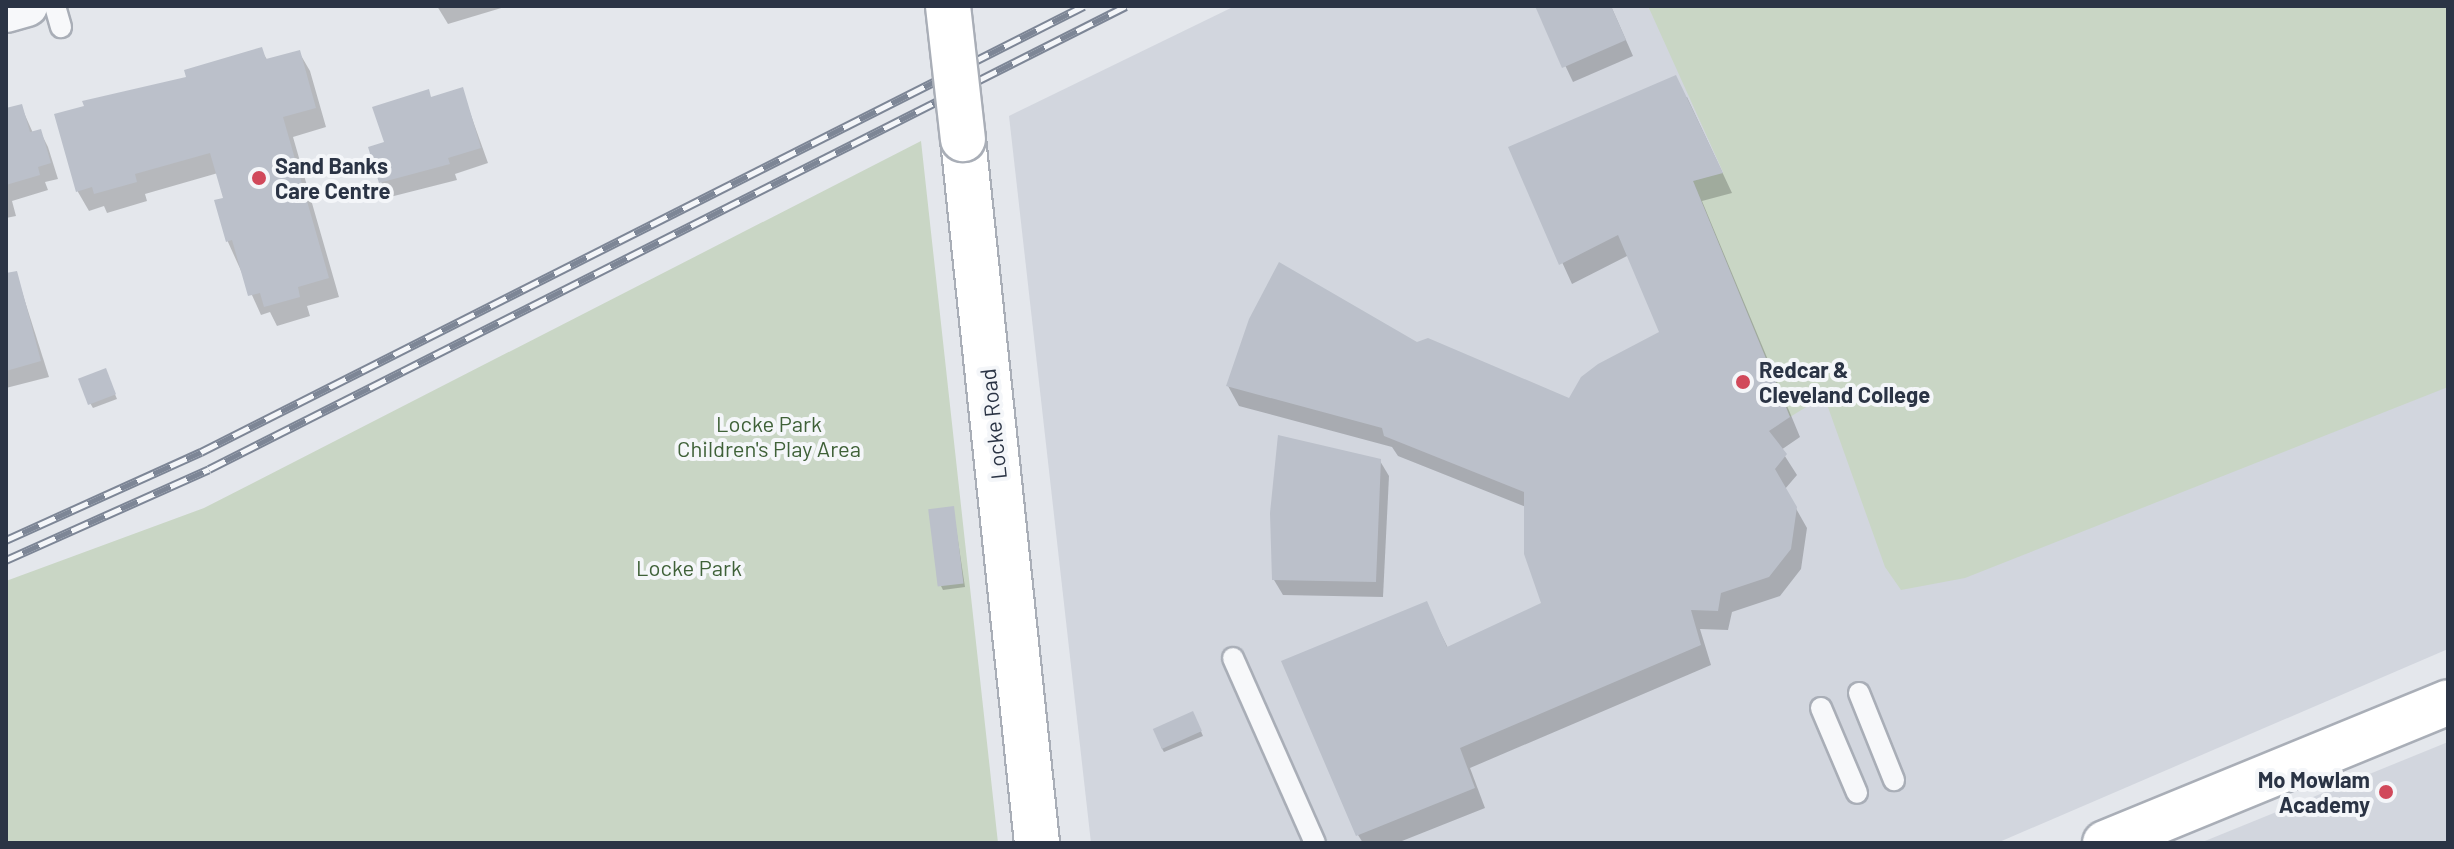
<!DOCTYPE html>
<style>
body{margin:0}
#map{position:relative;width:2454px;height:849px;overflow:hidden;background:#e4e7ec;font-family:Barlow,sans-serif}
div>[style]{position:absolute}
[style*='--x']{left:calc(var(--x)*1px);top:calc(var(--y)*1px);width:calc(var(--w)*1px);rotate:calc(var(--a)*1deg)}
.built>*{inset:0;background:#d2d6de}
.green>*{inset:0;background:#c9d6c5}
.shadow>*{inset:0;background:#0003}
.building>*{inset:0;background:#bbc0ca;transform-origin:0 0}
.roads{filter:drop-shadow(2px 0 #a9aeb7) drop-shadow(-2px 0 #a9aeb7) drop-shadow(0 2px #a9aeb7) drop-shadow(0 -2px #a9aeb7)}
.lane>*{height:20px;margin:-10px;padding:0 10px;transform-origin:10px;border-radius:10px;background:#f7f8fa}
.street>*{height:40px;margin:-20px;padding:0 20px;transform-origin:20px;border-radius:20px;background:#f7f8fa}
.secondary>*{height:44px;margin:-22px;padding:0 22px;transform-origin:22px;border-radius:22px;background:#fff}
.primary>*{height:44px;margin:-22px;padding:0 22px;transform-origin:22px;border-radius:22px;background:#fff}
.rail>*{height:9px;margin-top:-4.5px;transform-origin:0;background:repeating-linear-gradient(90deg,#f4f6f9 0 18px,#7d8696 0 36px);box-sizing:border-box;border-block:2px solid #7d8696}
.bridges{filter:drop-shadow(2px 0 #a9aeb7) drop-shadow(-2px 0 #a9aeb7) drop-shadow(0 2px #a9aeb7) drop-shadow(0 -2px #a9aeb7)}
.secondary-bridge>*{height:44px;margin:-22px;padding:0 22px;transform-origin:22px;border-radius:22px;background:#fff}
.dots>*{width:22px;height:22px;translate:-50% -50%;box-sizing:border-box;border:4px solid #f4f6f9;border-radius:50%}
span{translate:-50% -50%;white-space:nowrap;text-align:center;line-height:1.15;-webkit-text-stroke:8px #f4f6f9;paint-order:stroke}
.poi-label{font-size:22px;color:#2b3445;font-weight:700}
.left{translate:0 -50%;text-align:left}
.right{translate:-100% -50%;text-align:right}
.park-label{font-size:22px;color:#3f6138}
.street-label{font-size:22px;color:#2b3445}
.frame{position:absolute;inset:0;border:8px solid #2b3445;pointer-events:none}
</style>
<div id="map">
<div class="built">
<i style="clip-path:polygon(1235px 6px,2448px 6px,2448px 649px,1997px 843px,1091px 843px,1009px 116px)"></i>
<i style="clip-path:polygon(2448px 742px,2448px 843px,2200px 843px)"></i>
</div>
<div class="green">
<i style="clip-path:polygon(1648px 6px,2448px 6px,2448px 387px,1965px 578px,1901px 590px,1885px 567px,1824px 396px,1790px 417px,1693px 181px,1723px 172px)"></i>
<i style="clip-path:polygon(921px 141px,998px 843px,6px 843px,6px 581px,204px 508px)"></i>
</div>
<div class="shadow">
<i style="clip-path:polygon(437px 6px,508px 6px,448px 24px)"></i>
<i style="clip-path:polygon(1537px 6px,1611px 6px,1633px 56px,1573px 82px)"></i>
<i style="clip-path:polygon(261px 50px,268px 61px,299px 52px,310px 71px,326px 127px,293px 137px,339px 297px,307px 306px,310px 316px,277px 326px,270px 312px,261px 315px,228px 242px,217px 202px,226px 200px,218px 173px,145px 194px,147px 201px,107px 213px,104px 206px,89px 211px,78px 192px,56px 116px,189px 78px)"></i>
<i style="clip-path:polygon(462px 90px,488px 163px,455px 174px,457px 180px,390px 197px,381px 182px,386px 144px,432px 99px)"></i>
<i style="clip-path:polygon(1687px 97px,1732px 193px,1702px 201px,1800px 437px,1781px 450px,1797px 475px,1785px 489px,1807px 528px,1801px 569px,1780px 596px,1732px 612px,1728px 630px,1700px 629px,1711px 665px,1470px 768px,1485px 808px,1397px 843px,1363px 843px,1358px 835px,1426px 604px,1448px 648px,1543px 605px,1526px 507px,1398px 456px,1392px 447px,1239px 406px,1228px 386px,1417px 344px,1569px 400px,1662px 333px,1629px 255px,1572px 284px,1510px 148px)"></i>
<i style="clip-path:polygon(21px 106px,33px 133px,40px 131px,48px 147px,58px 179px,45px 182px,48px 190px,12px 201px,16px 216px,6px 218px,6px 110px)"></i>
<i style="clip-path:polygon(16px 273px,49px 377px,6px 388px,6px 276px)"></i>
<i style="clip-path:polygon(107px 375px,117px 399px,93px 408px,90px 403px)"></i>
<i style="clip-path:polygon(1380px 461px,1389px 476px,1383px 597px,1283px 595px,1274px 580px)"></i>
<i style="clip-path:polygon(953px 508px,965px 587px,943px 590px,941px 586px)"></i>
<i style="clip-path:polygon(1195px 718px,1203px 736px,1164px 752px,1161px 747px)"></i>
</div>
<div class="building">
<i style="clip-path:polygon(1535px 6px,1611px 6px,1626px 40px,1562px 68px)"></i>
<i style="clip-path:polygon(262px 47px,266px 59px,300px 50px,316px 108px,283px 117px,329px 278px,298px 287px,300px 297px,264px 307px,260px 293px,248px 296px,232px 240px,226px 242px,214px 200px,223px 198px,210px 153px,135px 174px,137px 182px,94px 194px,92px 187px,76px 192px,54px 114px,84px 106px,82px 101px,186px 77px,184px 70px)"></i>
<i style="clip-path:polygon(1676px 75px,1723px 173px,1693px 181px,1790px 417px,1769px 431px,1787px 454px,1775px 469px,1797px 507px,1791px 549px,1769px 577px,1721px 593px,1718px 611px,1691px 610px,1701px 645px,1460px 748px,1475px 788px,1356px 836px,1281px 661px,1427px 601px,1447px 647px,1541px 603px,1524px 554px,1524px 492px,1384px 436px,1382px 428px,1226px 386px,1249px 319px,1279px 262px,1417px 342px,1428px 338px,1569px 398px,1581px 377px,1598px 364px,1659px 332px,1618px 235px,1559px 265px,1508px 147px)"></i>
<i style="clip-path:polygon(463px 87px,481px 148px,448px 158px,450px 164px,379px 183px,368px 147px,384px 142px,372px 107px,429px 89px,431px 97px)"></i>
<i style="clip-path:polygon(22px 104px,30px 132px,41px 129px,51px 163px,38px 167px,40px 175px,6px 185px,6px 108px)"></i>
<i style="clip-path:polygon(17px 271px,41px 361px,6px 371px,6px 273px)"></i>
<i style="left:106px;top:368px;width:28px;height:30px;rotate:69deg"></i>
<i style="clip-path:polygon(1278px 435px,1381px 459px,1376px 582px,1272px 580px,1270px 513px)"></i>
<i style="left:954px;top:506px;width:78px;height:26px;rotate:83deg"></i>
<i style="left:1193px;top:711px;width:22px;height:44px;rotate:66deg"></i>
</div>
<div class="roads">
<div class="lane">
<i style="--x:55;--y:6;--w:22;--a:74"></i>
<i style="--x:1233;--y:658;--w:202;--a:66.1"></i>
<i style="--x:1859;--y:693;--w:94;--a:68.1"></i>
<i style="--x:1821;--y:708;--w:92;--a:67"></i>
</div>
<div class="street">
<i style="--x:6;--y:12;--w:22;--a:-16"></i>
</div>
<div class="secondary">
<i style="--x:963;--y:139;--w:708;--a:84"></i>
</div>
<div class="primary">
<i style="--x:2105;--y:843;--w:371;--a:-22.3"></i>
</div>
</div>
<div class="rail">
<i style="--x:6;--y:540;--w:214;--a:-24.3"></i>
<i style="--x:201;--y:452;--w:989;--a:-26.8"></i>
<i style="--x:6;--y:560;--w:222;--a:-24.1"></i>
<i style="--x:209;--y:469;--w:1027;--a:-26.79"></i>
</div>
<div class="bridges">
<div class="secondary-bridge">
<i style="--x:948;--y:6;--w:134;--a:83.6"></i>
</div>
</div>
<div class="dots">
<i style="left:259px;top:178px;background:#d1495b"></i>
<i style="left:1743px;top:382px;background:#d1495b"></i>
<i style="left:2386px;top:792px;background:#d1495b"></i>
</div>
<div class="poi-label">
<span class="left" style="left:275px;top:178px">Sand Banks<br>Care Centre</span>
<span class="left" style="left:1759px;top:382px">Redcar &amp;<br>Cleveland College</span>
<span class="right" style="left:2370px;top:792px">Mo Mowlam<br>Academy</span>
</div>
<div class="park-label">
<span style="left:769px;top:436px">Locke Park<br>Children's Play Area</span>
<span style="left:689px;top:568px">Locke Park</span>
</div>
<div class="street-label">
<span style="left:993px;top:424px;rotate:-96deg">Locke Road</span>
</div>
<div class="frame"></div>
</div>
